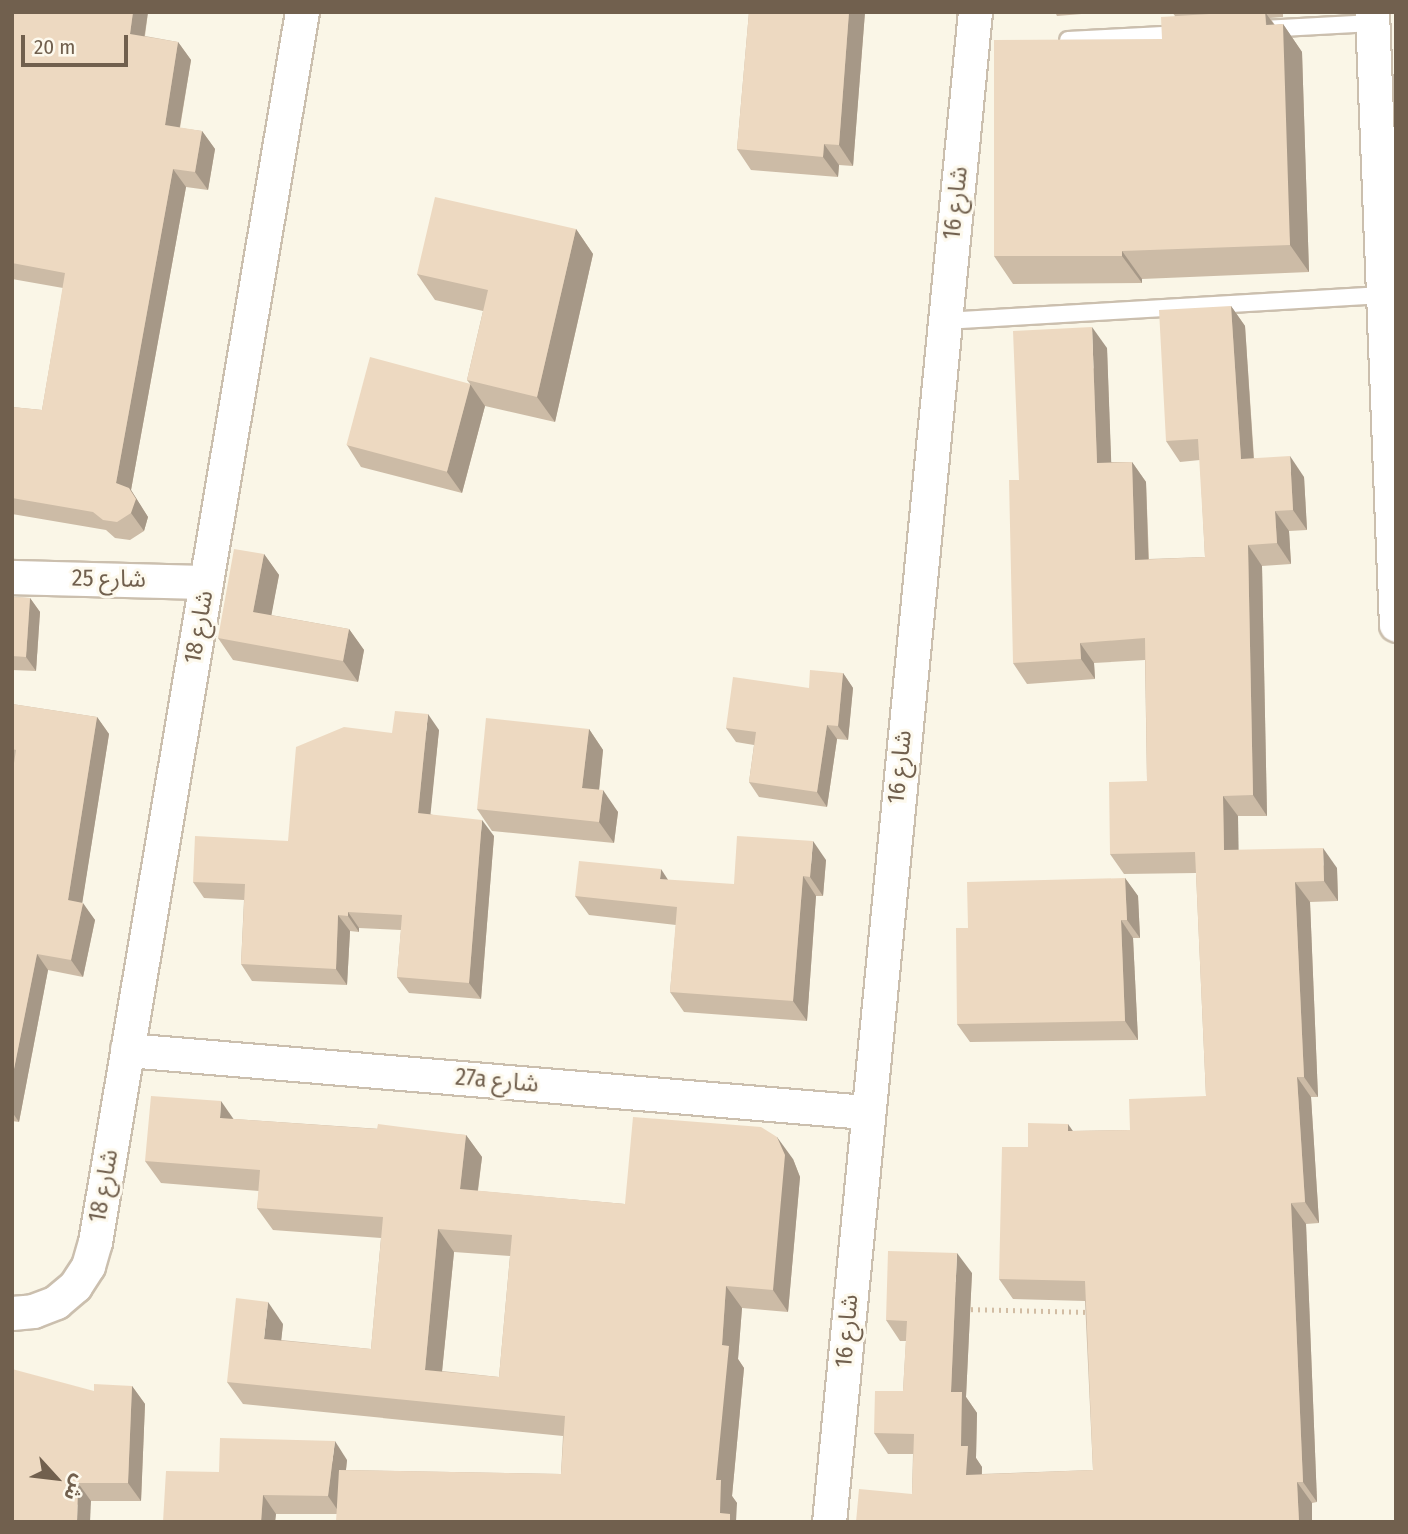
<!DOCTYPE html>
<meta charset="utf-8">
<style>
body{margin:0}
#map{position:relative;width:1408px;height:1534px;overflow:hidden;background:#faf6e7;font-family:"Fira Sans Condensed","Noto Sans Arabic",sans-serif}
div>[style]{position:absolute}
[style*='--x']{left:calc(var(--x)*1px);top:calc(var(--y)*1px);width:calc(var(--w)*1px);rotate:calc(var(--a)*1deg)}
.path>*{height:4.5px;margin-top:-2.25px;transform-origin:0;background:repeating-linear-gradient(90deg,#d2bda4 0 2px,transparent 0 7px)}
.roads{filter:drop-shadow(2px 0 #cbbfae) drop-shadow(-2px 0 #cbbfae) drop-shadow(0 2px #cbbfae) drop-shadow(0 -2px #cbbfae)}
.lane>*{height:16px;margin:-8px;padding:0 8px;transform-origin:8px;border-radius:8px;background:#fff}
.street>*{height:33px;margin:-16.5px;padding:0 16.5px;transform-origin:16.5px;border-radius:16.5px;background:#fff}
.wall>*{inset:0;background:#ccbba6}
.shaded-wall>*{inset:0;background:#a69887}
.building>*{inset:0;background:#edd9c1;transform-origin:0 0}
span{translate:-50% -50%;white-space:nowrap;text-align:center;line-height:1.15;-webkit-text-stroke:6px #fdf9ed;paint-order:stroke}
.street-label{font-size:24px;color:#71604e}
.frame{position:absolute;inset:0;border:14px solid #71604e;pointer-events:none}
.north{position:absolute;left:21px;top:1443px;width:70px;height:70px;-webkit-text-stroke:5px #fdf9ed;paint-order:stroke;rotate:117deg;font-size:19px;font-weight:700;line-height:28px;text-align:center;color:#71604e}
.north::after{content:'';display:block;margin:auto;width:24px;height:32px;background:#71604e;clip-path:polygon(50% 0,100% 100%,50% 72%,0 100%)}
.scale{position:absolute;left:21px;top:35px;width:107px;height:32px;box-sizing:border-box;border:4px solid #71604e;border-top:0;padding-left:9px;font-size:21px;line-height:24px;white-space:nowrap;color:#71604e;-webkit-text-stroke:5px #fdf9ed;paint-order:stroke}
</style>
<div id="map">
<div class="path">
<i style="--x:964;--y:1309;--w:125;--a:1.4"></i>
</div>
<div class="roads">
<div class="lane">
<i style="--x:1263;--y:29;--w:110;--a:-3.1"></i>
<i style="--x:1068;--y:40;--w:114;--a:-3"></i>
<i style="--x:944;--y:321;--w:440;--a:-3.4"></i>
</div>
<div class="street">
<i style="--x:1372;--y:12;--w:613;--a:87.76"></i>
<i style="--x:12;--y:577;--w:194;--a:1.5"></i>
<i style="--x:127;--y:1050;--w:742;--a:4.8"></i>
<i style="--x:12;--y:1313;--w:21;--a:-5"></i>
<i style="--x:33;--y:1311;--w:25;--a:-21"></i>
<i style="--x:56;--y:1302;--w:25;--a:-40"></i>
<i style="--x:75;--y:1286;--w:24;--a:-57"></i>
<i style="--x:88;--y:1266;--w:25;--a:-74"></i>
<i style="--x:95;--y:1242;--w:1247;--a:-80.45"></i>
<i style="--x:829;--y:1522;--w:1517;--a:-84.48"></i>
</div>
</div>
<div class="wall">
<i style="clip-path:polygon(12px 12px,148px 12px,145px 36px,178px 42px,191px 60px,180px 128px,202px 131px,215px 149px,208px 190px,186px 187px,131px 490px,148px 517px,144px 531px,130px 540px,115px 538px,106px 530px,12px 514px,12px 407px,42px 410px,63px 288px,12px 279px)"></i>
<i style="clip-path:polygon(749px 12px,865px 12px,853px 166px,839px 165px,838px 177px,751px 170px,737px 149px)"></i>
<i style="clip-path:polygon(1055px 12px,1106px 12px,1057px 16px)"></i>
<i style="clip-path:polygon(1172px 12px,1283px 12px,1283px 17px,1270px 18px,1275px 25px,1283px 24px,1302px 52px,1309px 272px,1142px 279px,1142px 283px,1013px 284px,994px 256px,1162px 39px,1175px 16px)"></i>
<i style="clip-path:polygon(576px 229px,593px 254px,555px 422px,485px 406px,462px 493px,361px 467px,347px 445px,470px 384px,467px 380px,483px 311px,435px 300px,417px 274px)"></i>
<i style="clip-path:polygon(1231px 306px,1245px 326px,1254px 458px,1304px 477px,1307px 530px,1289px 531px,1291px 564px,1262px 566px,1267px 816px,1238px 816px,1238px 850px,1337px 868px,1338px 901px,1310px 902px,1318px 1097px,1311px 1097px,1319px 1223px,1306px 1224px,1317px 1502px,1312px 1503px,1312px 1522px,856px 1522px,912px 1494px,913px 1454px,888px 1454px,874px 1433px,903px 1391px,906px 1341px,900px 1341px,886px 1320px,972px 1273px,966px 1397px,977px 1413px,976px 1458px,982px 1467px,982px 1474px,1093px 1470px,1085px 1301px,1013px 1299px,999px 1279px,1028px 1147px,1073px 1131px,1130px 1130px,1206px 1096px,1196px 873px,1124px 874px,1110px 854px,1147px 781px,1145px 660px,1094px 663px,1095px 679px,1027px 684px,1013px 663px,1019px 480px,1107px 348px,1111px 462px,1132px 462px,1146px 482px,1149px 559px,1205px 557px,1200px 460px,1180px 462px,1166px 441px)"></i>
<i style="clip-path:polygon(264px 554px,279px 575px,271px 615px,349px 629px,364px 650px,358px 682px,233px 660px,218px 638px)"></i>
<i style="clip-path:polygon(12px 597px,30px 598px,40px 612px,36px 671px,12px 670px)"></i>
<i style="clip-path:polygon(843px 673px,853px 688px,848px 740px,837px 739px,827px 807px,759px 797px,749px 782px,754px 745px,736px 742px,726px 728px)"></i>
<i style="clip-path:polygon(12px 704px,97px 717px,109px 734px,82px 903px,95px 920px,83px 977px,48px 970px,19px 1122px,12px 1121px,12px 776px,14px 765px,12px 764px)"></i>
<i style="clip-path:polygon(589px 729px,603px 750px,599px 790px,618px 812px,614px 843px,492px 831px,477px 809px)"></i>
<i style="clip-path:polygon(439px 730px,430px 814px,494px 836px,481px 999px,409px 993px,397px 977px,401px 930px,359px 928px,359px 932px,350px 931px,347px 985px,252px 981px,241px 964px,244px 900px,204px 898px,193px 882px,288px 841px,392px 733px)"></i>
<i style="clip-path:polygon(826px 860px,823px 896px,816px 896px,807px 1021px,684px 1012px,670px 992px,676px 925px,589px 915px,575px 896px,734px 884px)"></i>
<i style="clip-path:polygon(1125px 878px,1138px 896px,1140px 938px,1133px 938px,1138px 1040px,970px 1042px,957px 1024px,968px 928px)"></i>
<i style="clip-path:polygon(evenodd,234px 1119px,466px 1135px,482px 1157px,478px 1191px,625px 1204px,793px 1159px,800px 1177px,788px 1312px,742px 1308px,738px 1359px,744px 1368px,732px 1496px,737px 1503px,337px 1514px,276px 1514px,275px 1522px,163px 1522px,219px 1472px,347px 1460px,346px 1470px,561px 1474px,563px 1436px,243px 1404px,227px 1382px,283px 1324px,281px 1340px,371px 1349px,381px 1238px,273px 1230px,257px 1208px,259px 1191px,161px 1183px,145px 1161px,234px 1119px,454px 1252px,510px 1256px,499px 1377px,442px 1371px,454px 1252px)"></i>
<i style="clip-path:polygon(132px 1386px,145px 1404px,141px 1501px,91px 1501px,12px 1522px,94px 1391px)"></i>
</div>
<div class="shaded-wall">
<i style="clip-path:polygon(133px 12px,148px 12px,142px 52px,130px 34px)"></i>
<i style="clip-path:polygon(849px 12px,865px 12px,853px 166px,839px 145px)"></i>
<i style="clip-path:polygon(1265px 12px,1283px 37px,1283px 24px,1302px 52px,1309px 272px,1290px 245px)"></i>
<i style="clip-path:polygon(178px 42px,191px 60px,177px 143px,165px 125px)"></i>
<i style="clip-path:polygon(202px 131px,215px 149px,208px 190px,195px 172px)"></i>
<i style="clip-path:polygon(824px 144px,839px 165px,838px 177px,823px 157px)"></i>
<i style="clip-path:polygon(173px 169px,186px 187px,131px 490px,148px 517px,144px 531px,131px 513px,116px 483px)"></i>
<i style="clip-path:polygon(576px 229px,593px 254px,555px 422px,537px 397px)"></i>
<i style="clip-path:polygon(1122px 251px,1142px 279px,1142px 283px,1122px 256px)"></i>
<i style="clip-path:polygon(1231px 306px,1245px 326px,1255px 480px,1241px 459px)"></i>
<i style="clip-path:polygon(1092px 327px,1107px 348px,1112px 483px,1097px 463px)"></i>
<i style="clip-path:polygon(470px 384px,485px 406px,462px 493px,447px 472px)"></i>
<i style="clip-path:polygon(1290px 456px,1304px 477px,1307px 530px,1293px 510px)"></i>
<i style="clip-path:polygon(1132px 462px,1146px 482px,1149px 580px,1135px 560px)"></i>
<i style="clip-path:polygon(1275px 511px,1289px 531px,1291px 564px,1277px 543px)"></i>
<i style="clip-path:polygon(1248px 545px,1262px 566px,1267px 816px,1253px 795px)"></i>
<i style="clip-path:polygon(264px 554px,279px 575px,268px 633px,253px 612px)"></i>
<i style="clip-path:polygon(30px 598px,40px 612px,36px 671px,26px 657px)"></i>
<i style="clip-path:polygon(349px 629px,364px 650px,358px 682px,343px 661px)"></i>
<i style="clip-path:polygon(1080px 643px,1094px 663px,1095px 679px,1081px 659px)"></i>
<i style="clip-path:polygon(843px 673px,853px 688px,848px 740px,838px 726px)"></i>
<i style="clip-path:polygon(428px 714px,439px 730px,429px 829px,418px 813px)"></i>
<i style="clip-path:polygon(97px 717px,109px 734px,80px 917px,68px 900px)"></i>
<i style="clip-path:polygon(827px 725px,837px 739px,827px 807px,817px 792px)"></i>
<i style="clip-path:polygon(589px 729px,603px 750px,597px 810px,582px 788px)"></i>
<i style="clip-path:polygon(603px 790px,618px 812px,614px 843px,599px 822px)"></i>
<i style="clip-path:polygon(1223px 796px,1238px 816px,1239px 870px,1224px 850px)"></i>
<i style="clip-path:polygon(482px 820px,494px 836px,481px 999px,469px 983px)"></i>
<i style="clip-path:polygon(813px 841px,826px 860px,823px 896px,810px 877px)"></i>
<i style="clip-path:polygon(1323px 848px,1337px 868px,1338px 901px,1324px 881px)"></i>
<i style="clip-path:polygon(661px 869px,674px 889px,660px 879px)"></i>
<i style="clip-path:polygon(803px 876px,816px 896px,807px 1021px,793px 1001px)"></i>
<i style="clip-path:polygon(1125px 878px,1138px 896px,1140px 938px,1127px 920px)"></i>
<i style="clip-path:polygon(1295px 882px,1310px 902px,1318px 1097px,1304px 1077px)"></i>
<i style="clip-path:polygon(83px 903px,95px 920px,83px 977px,71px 960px)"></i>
<i style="clip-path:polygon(348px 912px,359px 928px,359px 932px,348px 916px)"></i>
<i style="clip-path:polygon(338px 915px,350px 931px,347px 985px,336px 969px)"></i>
<i style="clip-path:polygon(1121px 920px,1133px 938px,1138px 1040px,1125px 1021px)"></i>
<i style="clip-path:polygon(37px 954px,48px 970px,19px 1122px,12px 1112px,12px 1079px)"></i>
<i style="clip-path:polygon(1297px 1077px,1311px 1097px,1319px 1223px,1305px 1202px)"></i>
<i style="clip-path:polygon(221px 1101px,237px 1124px,220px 1118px)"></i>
<i style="clip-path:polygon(1068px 1124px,1082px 1144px,1068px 1131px)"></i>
<i style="clip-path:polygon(466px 1135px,482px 1157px,475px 1211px,460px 1189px)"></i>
<i style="clip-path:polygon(777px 1137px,793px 1159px,800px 1177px,788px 1312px,773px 1290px)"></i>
<i style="clip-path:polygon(1291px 1203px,1306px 1224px,1317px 1502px,1303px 1482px)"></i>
<i style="clip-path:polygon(438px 1229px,454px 1252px,440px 1392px,425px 1370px)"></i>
<i style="clip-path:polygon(957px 1253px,972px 1273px,966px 1397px,977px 1413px,976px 1458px,982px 1467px,981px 1495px,966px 1475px,951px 1392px)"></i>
<i style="clip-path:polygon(726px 1286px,742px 1308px,738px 1359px,744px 1368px,732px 1496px,737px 1503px,736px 1522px,725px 1522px,720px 1513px,716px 1480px,722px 1345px)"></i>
<i style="clip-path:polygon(268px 1302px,283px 1324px,279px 1361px,264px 1339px)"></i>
<i style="clip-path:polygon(132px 1386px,145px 1404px,141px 1501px,128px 1483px)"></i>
<i style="clip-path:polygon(335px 1441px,347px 1460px,341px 1515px,328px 1496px)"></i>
<i style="clip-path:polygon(1297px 1482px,1312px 1503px,1312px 1522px,1299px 1522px)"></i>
<i style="clip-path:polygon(78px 1483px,91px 1501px,90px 1522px,77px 1522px)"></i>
<i style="clip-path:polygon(263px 1495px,276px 1514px,275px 1522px,261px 1522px)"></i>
</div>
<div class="building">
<i style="clip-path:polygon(12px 12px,133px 12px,130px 34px,178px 42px,165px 125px,202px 131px,195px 172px,173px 169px,116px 483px,129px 488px,136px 499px,131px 513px,117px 522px,103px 520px,93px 512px,12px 498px,12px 407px,42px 410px,65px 273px,12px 263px)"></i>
<i style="clip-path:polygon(749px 12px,849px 12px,839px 145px,824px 144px,823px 157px,737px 149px)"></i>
<i style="clip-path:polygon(1241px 12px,1265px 12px,1266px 25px,1283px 24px,1290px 245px,1122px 251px,1122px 256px,994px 256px,994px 40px,1162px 39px,1161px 17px)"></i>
<i style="clip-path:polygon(435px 197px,576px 229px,537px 397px,467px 380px,488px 290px,417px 274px)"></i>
<i style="clip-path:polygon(1231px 306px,1241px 459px,1290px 456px,1293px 510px,1275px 511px,1277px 543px,1248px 545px,1253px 795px,1223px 796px,1224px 850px,1323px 848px,1324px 881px,1295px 882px,1304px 1077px,1297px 1077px,1305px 1202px,1291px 1203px,1303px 1482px,1297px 1482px,1299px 1522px,856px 1522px,859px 1489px,912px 1494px,914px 1434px,874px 1433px,875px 1391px,903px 1391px,907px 1321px,886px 1320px,888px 1251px,957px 1253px,951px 1392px,962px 1392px,961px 1446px,968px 1446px,966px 1475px,1093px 1470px,1085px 1281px,999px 1279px,1002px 1147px,1028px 1147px,1028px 1123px,1068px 1124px,1068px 1131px,1130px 1130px,1129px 1099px,1206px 1096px,1195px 852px,1110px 854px,1109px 782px,1147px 781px,1145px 638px,1080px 643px,1081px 659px,1013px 663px,1009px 480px,1019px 480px,1013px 331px,1092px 327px,1097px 463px,1132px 462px,1135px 560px,1205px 557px,1198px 439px,1166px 441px,1159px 310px)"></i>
<i style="left:370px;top:357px;width:104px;height:91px;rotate:15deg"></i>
<i style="clip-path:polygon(234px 549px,264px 554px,253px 612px,349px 629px,343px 661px,218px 638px)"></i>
<i style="clip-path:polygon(12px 597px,30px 598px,26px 657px,12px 656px)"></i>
<i style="clip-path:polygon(810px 670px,843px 673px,838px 726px,827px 725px,817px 792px,749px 782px,756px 732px,726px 728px,733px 677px,809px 688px)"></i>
<i style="clip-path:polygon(12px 704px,97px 717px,68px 900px,83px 903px,71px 960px,37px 954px,12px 1079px,12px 776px,16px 750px,12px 749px)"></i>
<i style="clip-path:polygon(395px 711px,428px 714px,418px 813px,482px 820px,469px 983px,397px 977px,402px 915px,348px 912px,348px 916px,338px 915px,336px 969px,241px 964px,245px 884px,193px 882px,195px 836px,288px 841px,296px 747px,344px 727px,392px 733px)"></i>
<i style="clip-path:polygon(486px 718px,589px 729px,582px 788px,603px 790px,599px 822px,477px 809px)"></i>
<i style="clip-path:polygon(737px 836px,813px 841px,810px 877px,803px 876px,793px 1001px,670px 992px,677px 907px,575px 896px,579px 861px,661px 869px,660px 879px,734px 884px)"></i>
<i style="clip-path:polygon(1125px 878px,1127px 920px,1121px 920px,1125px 1021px,957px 1024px,956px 928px,968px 928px,967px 882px)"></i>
<i style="clip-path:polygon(evenodd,151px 1096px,221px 1101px,220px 1118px,377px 1129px,378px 1124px,466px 1135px,460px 1189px,625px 1204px,633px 1117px,761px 1127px,777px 1137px,785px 1155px,773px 1290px,726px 1286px,722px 1345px,729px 1346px,716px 1480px,721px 1480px,720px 1513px,730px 1514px,730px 1522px,336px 1522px,339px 1470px,561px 1474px,565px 1416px,227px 1382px,236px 1298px,268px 1302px,264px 1339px,371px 1349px,383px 1217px,257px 1208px,260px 1170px,145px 1161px,151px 1096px,438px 1229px,512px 1235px,499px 1377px,425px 1370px,438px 1229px)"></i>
<i style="clip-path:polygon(12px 1369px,94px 1391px,94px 1384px,132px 1386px,128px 1483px,78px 1483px,77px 1522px,12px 1522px)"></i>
<i style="clip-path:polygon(220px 1438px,335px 1441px,328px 1496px,263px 1495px,261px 1522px,163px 1522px,166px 1471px,219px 1472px)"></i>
</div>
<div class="street-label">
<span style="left:956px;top:203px;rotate:-84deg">شارع 16</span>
<span style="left:109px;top:579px;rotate:1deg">شارع 25</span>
<span style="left:199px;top:627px;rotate:-80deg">شارع 18</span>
<span style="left:900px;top:767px;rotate:-84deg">شارع 16</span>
<span style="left:497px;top:1081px;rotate:5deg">27a شارع</span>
<span style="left:104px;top:1186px;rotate:-80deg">شارع 18</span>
<span style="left:847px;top:1331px;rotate:-85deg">شارع 16</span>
</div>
<div class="frame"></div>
<div class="north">ش</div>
<div class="scale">20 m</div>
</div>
